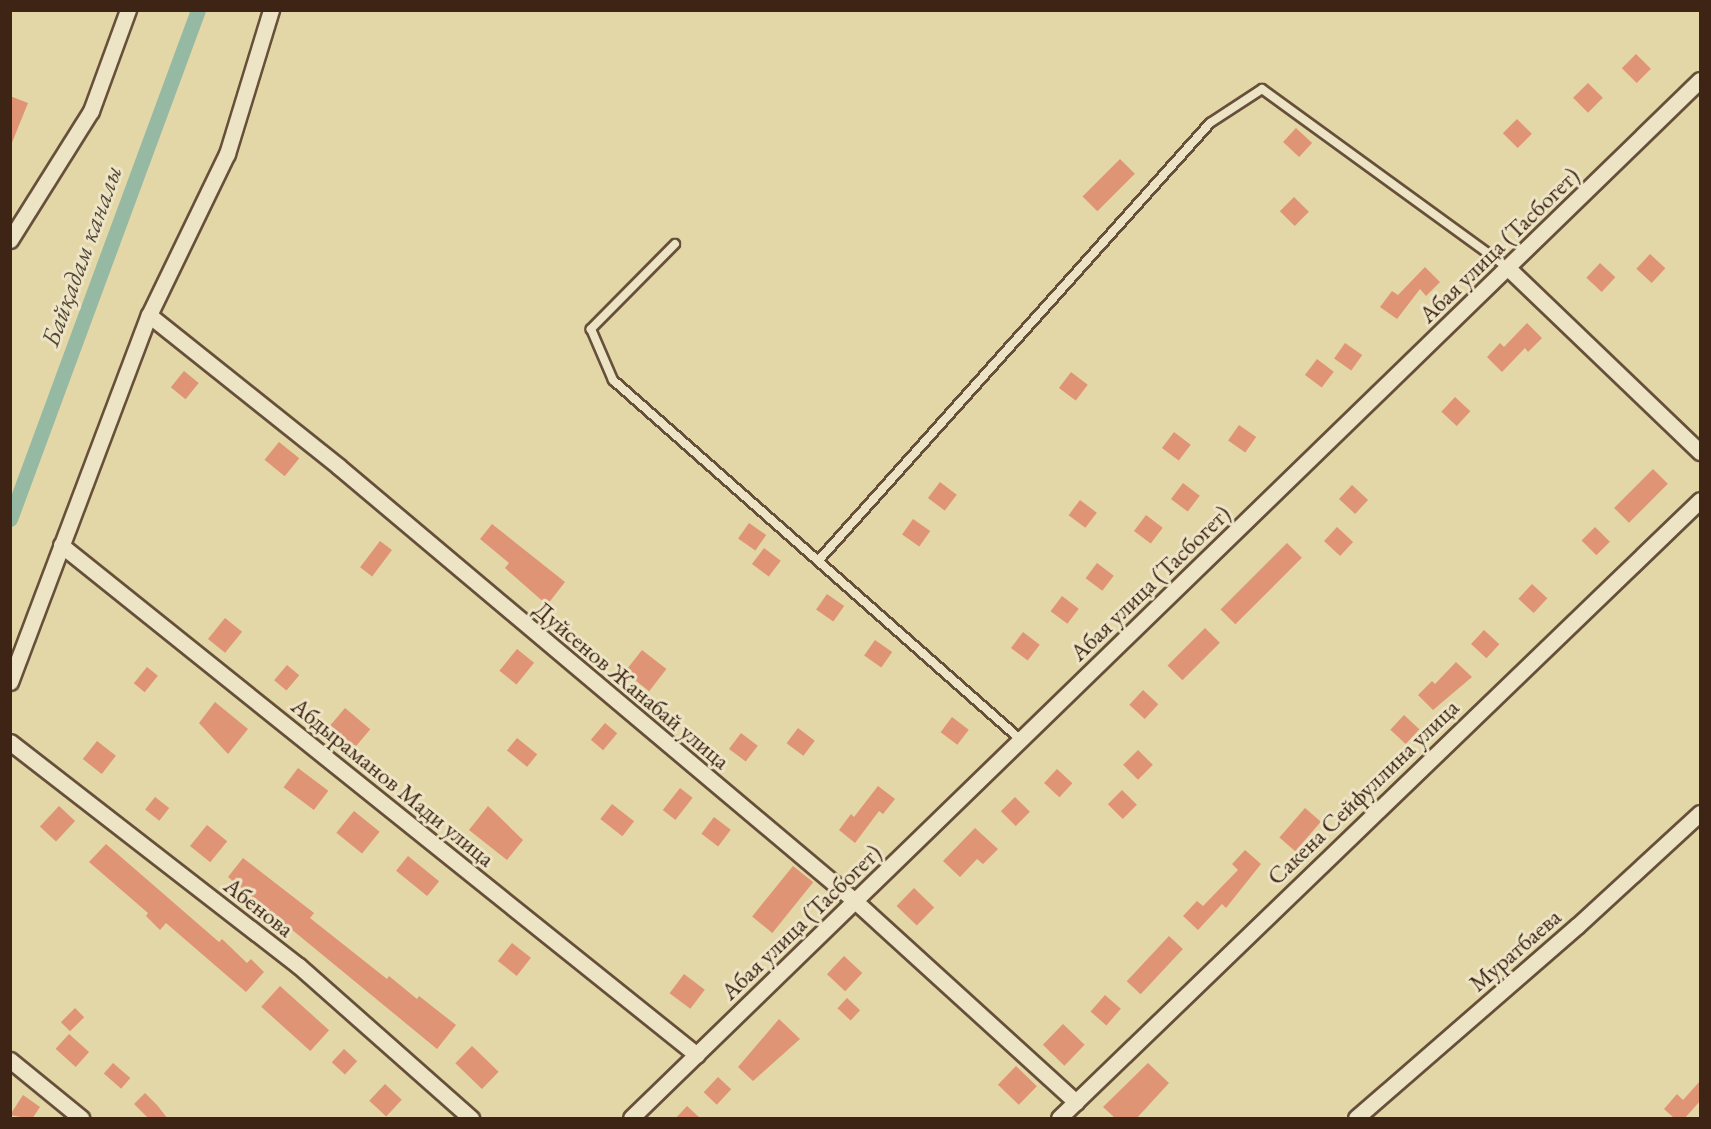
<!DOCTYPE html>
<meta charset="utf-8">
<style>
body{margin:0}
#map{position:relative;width:1711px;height:1129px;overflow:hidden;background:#e3d6a7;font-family:"EB Garamond",serif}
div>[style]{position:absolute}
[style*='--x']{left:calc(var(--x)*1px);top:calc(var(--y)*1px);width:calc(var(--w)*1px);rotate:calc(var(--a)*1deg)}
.canal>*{height:15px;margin:-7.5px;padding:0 7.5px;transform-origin:7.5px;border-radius:7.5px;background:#96b9a3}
.building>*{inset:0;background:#e09476;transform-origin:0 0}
.roads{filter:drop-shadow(2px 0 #67503a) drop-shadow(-2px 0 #67503a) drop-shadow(0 2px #67503a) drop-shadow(0 -2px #67503a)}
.service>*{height:8px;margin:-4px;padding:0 4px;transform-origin:4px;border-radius:4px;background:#ede4c6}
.minor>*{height:15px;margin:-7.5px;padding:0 7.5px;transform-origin:7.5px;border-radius:7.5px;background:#ede4c6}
span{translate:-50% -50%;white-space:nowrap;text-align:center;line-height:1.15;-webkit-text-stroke:6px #ede4c6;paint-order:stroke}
.street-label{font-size:24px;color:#3e2415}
.water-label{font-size:26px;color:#544938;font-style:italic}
.frame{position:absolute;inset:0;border:12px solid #3e2415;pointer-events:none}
</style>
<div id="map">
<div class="canal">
<i style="--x:10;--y:519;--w:543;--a:-69.73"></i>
</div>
<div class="building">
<i style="left:1636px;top:54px;width:21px;height:20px;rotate:45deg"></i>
<i style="left:1588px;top:83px;width:21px;height:21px;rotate:45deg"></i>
<i style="clip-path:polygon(10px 96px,28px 103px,11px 145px,10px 145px)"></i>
<i style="left:1517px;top:119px;width:21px;height:20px;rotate:45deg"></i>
<i style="left:1296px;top:128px;width:22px;height:19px;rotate:43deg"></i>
<i style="left:1120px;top:159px;width:21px;height:53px;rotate:45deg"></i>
<i style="left:1294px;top:197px;width:21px;height:20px;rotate:45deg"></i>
<i style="left:1650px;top:254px;width:21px;height:20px;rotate:43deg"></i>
<i style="left:1600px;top:263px;width:21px;height:20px;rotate:43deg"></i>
<i style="clip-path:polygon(1425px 267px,1440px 282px,1426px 296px,1420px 289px,1397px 319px,1380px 307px,1392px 291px,1398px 295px)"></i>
<i style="clip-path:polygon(1527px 323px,1542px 338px,1528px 352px,1525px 348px,1502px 372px,1487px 357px,1500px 343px,1504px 347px)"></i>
<i style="left:1345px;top:343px;width:21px;height:19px;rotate:35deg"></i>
<i style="left:1317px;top:359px;width:21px;height:20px;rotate:37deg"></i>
<i style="left:184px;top:371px;width:19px;height:21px;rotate:39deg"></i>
<i style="left:1071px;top:372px;width:21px;height:20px;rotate:37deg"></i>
<i style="left:1455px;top:397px;width:21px;height:20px;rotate:43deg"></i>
<i style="left:1239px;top:425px;width:21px;height:19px;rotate:35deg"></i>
<i style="left:1174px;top:432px;width:21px;height:20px;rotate:37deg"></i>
<i style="left:279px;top:442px;width:26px;height:23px;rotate:39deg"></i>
<i style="left:1653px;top:469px;width:21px;height:55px;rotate:45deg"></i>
<i style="left:940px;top:482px;width:21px;height:20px;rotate:37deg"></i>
<i style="left:1183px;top:483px;width:21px;height:20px;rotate:37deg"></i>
<i style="left:1352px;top:485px;width:22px;height:19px;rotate:43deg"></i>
<i style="left:1080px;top:500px;width:21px;height:19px;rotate:37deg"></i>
<i style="left:1146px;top:515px;width:21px;height:20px;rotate:37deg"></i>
<i style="left:913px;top:519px;width:21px;height:19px;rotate:35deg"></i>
<i style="left:749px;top:523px;width:21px;height:19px;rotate:35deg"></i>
<i style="clip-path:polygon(492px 524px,565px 582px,547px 605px,505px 568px,509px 563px,480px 539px)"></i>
<i style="left:1337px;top:527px;width:22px;height:19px;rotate:43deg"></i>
<i style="left:1595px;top:527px;width:21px;height:19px;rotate:45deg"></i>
<i style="left:380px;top:541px;width:15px;height:33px;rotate:37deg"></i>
<i style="left:1287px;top:543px;width:21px;height:94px;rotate:45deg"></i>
<i style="left:764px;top:548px;width:21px;height:20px;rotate:37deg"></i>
<i style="left:1097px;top:563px;width:21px;height:19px;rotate:37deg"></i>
<i style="left:1532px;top:584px;width:21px;height:20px;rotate:43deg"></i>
<i style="left:827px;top:594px;width:21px;height:19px;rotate:35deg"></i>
<i style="left:1062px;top:596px;width:21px;height:19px;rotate:37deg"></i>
<i style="left:225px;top:618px;width:22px;height:27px;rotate:39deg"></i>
<i style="left:1205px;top:628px;width:21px;height:53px;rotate:45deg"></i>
<i style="left:1484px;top:630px;width:21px;height:19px;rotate:43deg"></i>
<i style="left:1023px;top:632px;width:21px;height:20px;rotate:37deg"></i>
<i style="left:875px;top:640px;width:21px;height:19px;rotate:35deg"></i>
<i style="left:517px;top:649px;width:22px;height:28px;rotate:39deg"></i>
<i style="left:642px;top:650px;width:31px;height:28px;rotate:38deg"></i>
<i style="clip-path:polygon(1456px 662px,1472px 677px,1433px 710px,1418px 695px,1432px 681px,1435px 684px)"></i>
<i style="left:287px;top:665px;width:16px;height:20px;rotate:40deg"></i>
<i style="left:147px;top:667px;width:14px;height:21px;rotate:39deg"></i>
<i style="left:1143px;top:690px;width:21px;height:20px;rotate:43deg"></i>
<i style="clip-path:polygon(215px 702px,248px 729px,228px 754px,199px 723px)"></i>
<i style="left:345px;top:708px;width:33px;height:23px;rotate:40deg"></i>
<i style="left:1404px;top:715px;width:21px;height:20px;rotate:43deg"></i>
<i style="left:952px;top:717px;width:21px;height:19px;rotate:37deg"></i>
<i style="left:605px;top:723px;width:16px;height:22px;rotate:40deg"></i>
<i style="left:798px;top:728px;width:21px;height:19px;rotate:37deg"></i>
<i style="left:741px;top:733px;width:21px;height:20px;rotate:37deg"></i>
<i style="left:517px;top:738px;width:26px;height:16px;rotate:39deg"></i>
<i style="left:97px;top:741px;width:24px;height:23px;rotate:38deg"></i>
<i style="left:1138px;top:750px;width:21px;height:21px;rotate:45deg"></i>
<i style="left:298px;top:768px;width:38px;height:24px;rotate:37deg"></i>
<i style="left:1057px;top:769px;width:21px;height:19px;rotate:43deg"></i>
<i style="clip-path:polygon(878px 786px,895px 799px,883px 814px,879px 811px,855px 843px,839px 830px,851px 814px,854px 817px)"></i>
<i style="left:680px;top:788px;width:16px;height:28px;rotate:38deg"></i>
<i style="left:1122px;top:790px;width:21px;height:20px;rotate:45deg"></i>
<i style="left:155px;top:797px;width:18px;height:16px;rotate:38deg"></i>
<i style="left:1015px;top:797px;width:21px;height:20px;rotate:45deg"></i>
<i style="left:612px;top:804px;width:28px;height:19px;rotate:38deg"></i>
<i style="left:59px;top:806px;width:22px;height:28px;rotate:43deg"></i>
<i style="clip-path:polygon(488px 806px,523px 840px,507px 860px,469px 830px)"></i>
<i style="left:1305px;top:808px;width:21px;height:39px;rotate:41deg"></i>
<i style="left:354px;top:811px;width:33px;height:28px;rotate:39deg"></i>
<i style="left:714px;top:817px;width:21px;height:21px;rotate:37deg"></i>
<i style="left:207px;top:825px;width:26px;height:27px;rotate:39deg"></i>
<i style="clip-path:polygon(975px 828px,998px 849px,983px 864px,977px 859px,960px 877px,943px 861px)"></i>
<i style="clip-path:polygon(106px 844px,219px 942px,222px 939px,247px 963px,251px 959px,264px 972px,246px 992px,166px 923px,160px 930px,146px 916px,148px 913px,89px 862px)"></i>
<i style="clip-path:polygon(1245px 850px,1261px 864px,1226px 908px,1222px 904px,1198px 930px,1183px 916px,1197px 901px,1203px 906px,1238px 870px,1232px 864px)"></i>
<i style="left:408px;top:856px;width:40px;height:19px;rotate:39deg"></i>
<i style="clip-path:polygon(243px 858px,314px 913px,310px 918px,387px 979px,389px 976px,417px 999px,419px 996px,456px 1025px,437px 1049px,228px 877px)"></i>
<i style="left:793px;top:866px;width:26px;height:65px;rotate:39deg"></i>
<i style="left:914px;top:888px;width:28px;height:25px;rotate:44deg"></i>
<i style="left:1169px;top:936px;width:19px;height:62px;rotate:43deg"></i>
<i style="left:512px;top:943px;width:24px;height:23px;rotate:38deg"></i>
<i style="left:844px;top:956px;width:25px;height:25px;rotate:43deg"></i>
<i style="left:684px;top:974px;width:26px;height:24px;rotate:37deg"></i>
<i style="left:280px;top:986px;width:66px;height:28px;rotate:42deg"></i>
<i style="left:1105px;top:995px;width:21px;height:22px;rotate:41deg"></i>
<i style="left:847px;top:998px;width:18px;height:14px;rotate:43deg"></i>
<i style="left:75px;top:1008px;width:13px;height:20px;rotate:45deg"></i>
<i style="clip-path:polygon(779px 1019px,800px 1039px,753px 1081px,738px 1067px)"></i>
<i style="left:1063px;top:1024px;width:30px;height:29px;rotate:44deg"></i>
<i style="left:69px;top:1034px;width:27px;height:20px;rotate:42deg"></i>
<i style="left:472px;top:1046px;width:37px;height:24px;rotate:44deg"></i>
<i style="left:344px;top:1049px;width:18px;height:18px;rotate:43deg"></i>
<i style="left:113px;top:1063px;width:23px;height:14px;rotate:41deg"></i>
<i style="clip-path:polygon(1148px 1063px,1169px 1083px,1136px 1119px,1116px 1119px,1103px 1107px)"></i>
<i style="left:1016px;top:1066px;width:29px;height:26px;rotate:44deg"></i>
<i style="left:718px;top:1077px;width:18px;height:21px;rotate:43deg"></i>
<i style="clip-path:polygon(1701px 1080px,1701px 1100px,1684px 1119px,1675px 1119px,1664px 1109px,1677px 1094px,1683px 1100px)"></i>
<i style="left:385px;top:1084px;width:23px;height:23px;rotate:43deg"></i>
<i style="clip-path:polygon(145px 1093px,157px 1105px,168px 1119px,149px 1119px,134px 1104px)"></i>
<i style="clip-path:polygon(23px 1095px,40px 1107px,32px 1119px,10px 1115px)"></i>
<i style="clip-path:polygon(687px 1106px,701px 1119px,675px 1119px)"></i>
</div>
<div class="roads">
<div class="service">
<i style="--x:675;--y:244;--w:120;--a:134.7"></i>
<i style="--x:591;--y:329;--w:56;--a:66.7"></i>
<i style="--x:613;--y:380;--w:544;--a:41.42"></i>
<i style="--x:818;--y:561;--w:588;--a:-48.17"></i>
<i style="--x:1210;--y:123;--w:62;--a:-33.2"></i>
<i style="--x:1262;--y:89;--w:304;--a:36"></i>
</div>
<div class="minor">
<i style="--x:10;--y:240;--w:152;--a:-57.9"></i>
<i style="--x:91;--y:111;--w:108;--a:-69.9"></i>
<i style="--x:1508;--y:268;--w:266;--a:43.8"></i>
<i style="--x:149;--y:315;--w:242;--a:38.6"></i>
<i style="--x:338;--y:466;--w:676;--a:40.08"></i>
<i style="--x:855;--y:901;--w:299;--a:42.3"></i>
<i style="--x:61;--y:545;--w:815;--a:38.73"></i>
<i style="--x:10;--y:682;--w:392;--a:-69.3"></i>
<i style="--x:149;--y:315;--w:179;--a:-64.2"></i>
<i style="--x:227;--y:154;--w:151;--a:-73"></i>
<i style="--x:10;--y:742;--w:366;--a:37.8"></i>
<i style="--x:299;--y:966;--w:230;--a:41.5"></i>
<i style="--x:10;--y:1060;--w:92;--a:39.2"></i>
<i style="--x:631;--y:1118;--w:1490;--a:-44.16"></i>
<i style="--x:1059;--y:1118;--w:890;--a:-43.95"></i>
<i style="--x:1356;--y:1118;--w:293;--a:-41"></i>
<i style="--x:1577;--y:926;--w:167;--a:-42.6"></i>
</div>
</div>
<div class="street-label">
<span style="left:1499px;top:245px;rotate:-44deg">Абая улица (Тасбогет)</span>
<span style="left:1150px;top:583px;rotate:-44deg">Абая улица (Тасбогет)</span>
<span style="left:632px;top:685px;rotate:40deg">Дуйсенов Жанабай улица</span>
<span style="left:393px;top:782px;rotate:39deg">Абдыраманов Мади улица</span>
<span style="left:1363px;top:792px;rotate:-44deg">Сакена Сейфуллина улица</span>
<span style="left:259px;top:907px;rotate:38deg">Абенова</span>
<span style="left:801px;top:922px;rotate:-44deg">Абая улица (Тасбогет)</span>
<span style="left:1515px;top:950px;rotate:-41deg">Муратбаева</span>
</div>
<div class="water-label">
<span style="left:82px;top:256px;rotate:-70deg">Байқадам каналы</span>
</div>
<div class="frame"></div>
</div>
